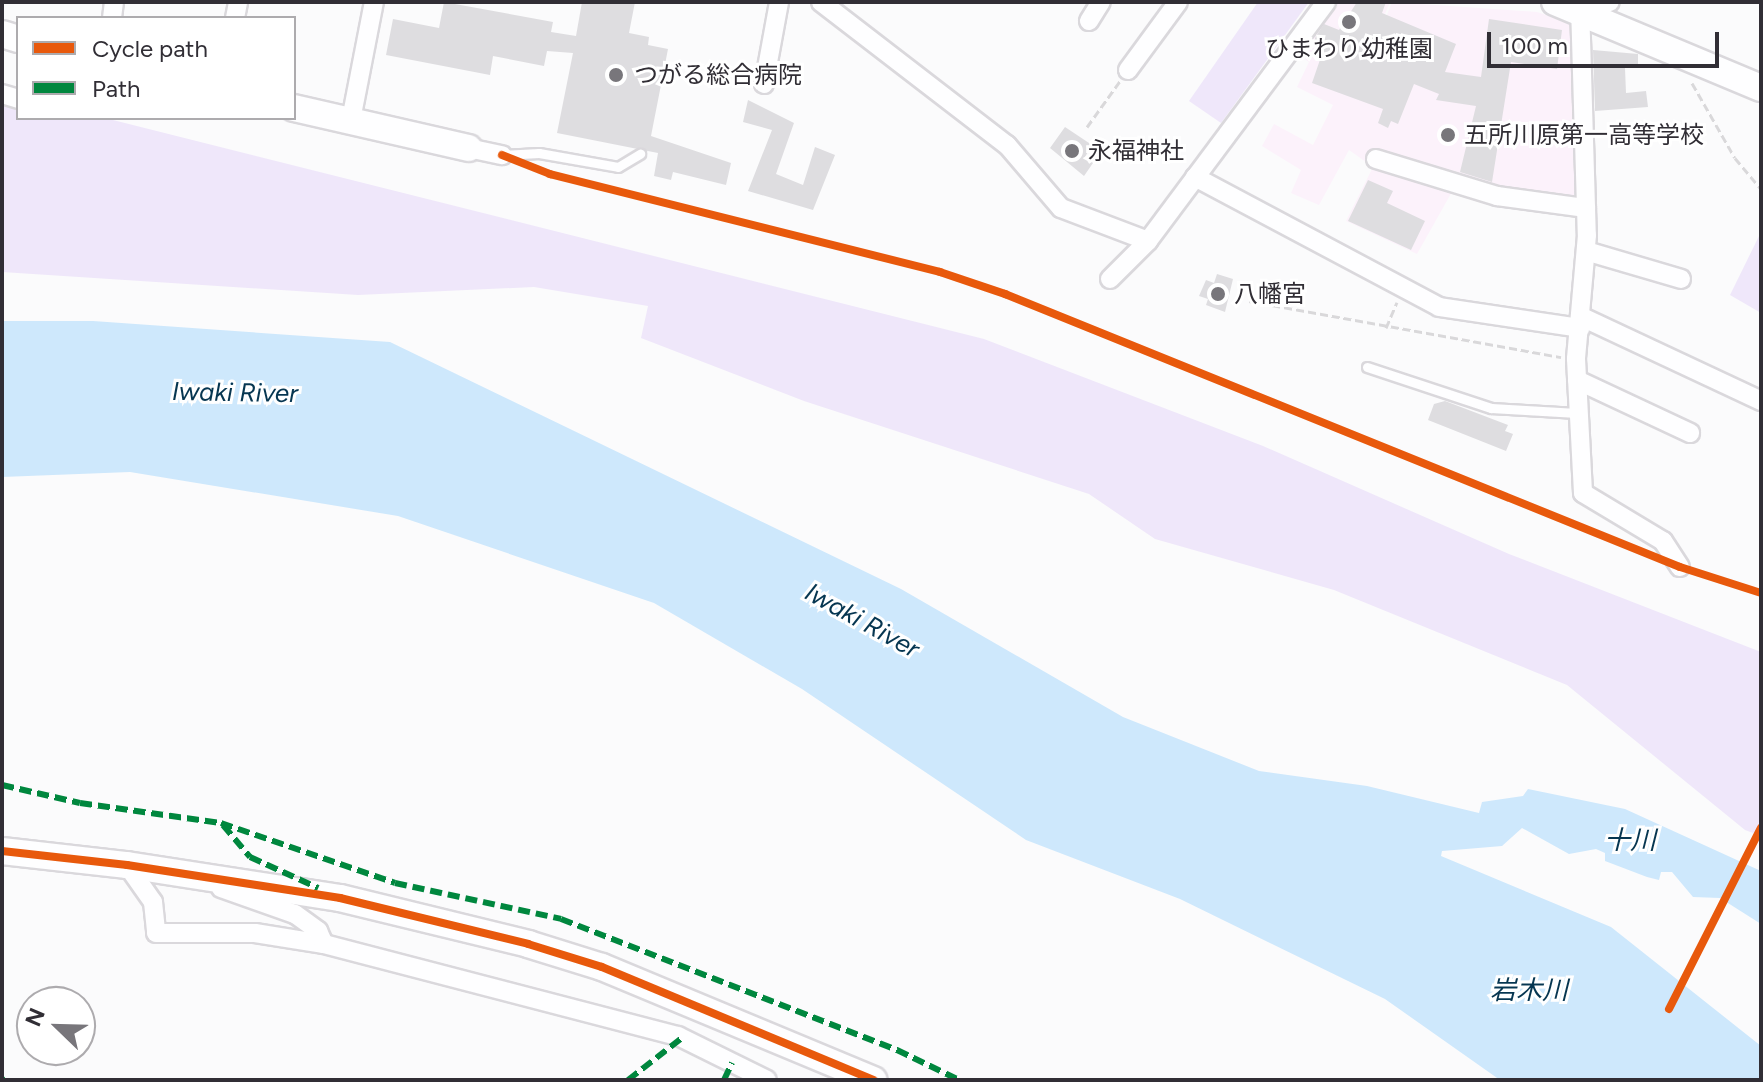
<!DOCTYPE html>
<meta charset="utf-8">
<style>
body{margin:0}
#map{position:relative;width:1763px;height:1082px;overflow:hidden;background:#fbfbfc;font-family:Figtree,"Noto Sans JP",sans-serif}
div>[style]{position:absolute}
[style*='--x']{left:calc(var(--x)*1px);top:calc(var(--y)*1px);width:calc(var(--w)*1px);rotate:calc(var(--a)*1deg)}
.education>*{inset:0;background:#fcf2fb}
.green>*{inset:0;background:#efe7fa}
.water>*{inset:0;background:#cee8fc}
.building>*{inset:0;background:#dedde0}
.path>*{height:3px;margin-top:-1.5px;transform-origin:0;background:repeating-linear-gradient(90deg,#d9d8da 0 8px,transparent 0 12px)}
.roads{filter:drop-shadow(2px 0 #dad8dc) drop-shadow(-2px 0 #dad8dc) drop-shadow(0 2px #dad8dc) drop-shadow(0 -2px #dad8dc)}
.lane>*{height:9px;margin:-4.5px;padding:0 4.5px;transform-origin:4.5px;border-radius:4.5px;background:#fefeff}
.street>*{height:18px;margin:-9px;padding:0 9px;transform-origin:9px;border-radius:9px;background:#fefeff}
.secondary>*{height:26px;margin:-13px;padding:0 13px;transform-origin:13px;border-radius:13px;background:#fefeff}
.quiet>*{height:6px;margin-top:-3px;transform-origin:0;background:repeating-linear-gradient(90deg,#00873e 0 12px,transparent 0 18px)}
.cycleway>*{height:8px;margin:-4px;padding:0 4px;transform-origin:4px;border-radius:4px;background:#e8590c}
.dots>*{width:22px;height:22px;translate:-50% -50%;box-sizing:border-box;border:4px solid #fff;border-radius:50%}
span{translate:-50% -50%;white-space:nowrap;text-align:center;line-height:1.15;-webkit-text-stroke:6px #fff;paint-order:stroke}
.poi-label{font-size:24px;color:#312e35}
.left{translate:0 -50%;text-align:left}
.water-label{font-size:26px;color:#063651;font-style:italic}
.frame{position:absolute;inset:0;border:4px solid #312e35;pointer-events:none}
.legend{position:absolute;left:16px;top:16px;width:280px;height:104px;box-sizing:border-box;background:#fff;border:2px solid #adabae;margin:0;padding:10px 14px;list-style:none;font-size:24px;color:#312e35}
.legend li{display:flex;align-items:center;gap:16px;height:40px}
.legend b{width:40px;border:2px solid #adabae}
.north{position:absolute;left:16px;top:986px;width:80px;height:80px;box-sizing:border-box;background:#fff;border:2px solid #adabae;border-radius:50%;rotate:293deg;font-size:22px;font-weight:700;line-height:32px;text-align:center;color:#312e35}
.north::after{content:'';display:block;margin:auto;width:28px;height:36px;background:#78767b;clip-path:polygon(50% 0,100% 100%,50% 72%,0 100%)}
.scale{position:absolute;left:1487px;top:32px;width:232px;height:36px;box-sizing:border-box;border:4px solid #312e35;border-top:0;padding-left:10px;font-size:24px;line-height:28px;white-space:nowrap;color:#312e35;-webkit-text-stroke:6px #fff;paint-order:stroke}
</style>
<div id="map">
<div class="education">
<i style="clip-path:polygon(1329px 2px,1390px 2px,1364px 65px,1310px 44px,1366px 68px,1392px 2px,1537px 12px,1574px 24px,1580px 205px,1453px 190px,1417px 254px,1346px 221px,1373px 167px,1349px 150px,1319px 205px,1291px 193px,1301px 170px,1262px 146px,1274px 124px,1313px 145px,1333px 105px,1297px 87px,1309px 62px,1297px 54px)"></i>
</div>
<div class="green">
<i style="clip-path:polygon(1258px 2px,1309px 2px,1221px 123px,1189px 101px)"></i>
<i style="clip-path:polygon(2px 94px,18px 98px,18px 118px,105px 118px,984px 339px,1263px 446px,1509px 554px,1761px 652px,1761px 836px,1745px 830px,1567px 685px,1334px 590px,1155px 539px,1089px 494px,804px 401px,641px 338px,648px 306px,534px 287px,358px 295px,2px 272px)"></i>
<i style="clip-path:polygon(1761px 232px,1761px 313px,1730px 295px)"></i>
</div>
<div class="water">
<i style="clip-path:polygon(2px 321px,93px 321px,390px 342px,901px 589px,1123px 717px,1259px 771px,1367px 786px,1479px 813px,1482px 802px,1523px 796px,1528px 789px,1625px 809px,1761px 871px,1761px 924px,1720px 898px,1693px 897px,1672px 872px,1661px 872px,1659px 880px,1647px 877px,1605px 861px,1605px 853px,1596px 849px,1569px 854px,1522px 828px,1502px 846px,1442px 851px,1441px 856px,1611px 927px,1761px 1046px,1761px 1080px,1500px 1080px,1385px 999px,1180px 899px,1026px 840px,802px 689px,654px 603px,398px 516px,130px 472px,2px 477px)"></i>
</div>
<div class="building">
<i style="clip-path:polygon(444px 2px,553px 22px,551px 32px,576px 36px,582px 2px,635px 2px,629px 33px,649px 37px,648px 45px,668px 49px,651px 136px,731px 163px,726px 185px,673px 172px,671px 180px,654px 176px,658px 153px,557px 133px,573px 53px,547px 51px,544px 66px,493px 56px,490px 75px,386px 55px,393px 19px,439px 28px)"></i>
<i style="clip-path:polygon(1357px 2px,1386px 2px,1382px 13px,1456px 44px,1445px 72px,1481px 77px,1489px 19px,1562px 30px,1557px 69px,1511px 62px,1492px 182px,1460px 172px,1476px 106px,1436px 100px,1439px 94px,1414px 84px,1398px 124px,1391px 121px,1388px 128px,1378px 123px,1383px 109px,1312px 83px,1324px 48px,1313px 44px,1316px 36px,1324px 24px,1339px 30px)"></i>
<i style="clip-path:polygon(1593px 50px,1638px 54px,1638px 68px,1625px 68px,1626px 93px,1646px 91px,1648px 107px,1595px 111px)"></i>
<i style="clip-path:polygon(748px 100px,794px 123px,776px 174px,803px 185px,815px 147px,835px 155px,813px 210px,748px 191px,772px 130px,743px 122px)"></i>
<i style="clip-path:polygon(1065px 127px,1092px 145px,1085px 157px,1093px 163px,1084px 176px,1050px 148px)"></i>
<i style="clip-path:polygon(1368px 180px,1393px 191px,1387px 203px,1425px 221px,1411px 250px,1348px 221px)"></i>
<i style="clip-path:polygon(1217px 274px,1233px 279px,1225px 312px,1206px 305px,1208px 299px,1199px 296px,1206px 280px,1214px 283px)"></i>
<i style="clip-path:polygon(1445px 401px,1508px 425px,1505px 431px,1513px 434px,1506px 451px,1428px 420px,1434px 404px)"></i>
</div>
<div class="path">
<i style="--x:1692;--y:83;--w:86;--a:60.2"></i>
<i style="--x:1735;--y:158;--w:40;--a:50"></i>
<i style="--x:1087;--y:127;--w:57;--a:-54.3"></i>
<i style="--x:1249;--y:301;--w:317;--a:10.2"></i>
<i style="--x:1386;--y:328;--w:28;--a:-67"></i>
</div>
<div class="roads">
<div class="lane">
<i style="--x:502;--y:155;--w:37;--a:-3"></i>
<i style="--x:539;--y:153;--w:80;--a:10"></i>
<i style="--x:618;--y:167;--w:26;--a:-31"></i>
<i style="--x:1367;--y:367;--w:131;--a:18.3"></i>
<i style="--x:1491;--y:408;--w:86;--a:3.3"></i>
</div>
<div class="street">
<i style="--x:821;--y:2;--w:235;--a:37.6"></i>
<i style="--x:1007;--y:145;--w:83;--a:49.4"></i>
<i style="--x:1061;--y:208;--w:93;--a:20.8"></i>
<i style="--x:1148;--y:241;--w:298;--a:-53.3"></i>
<i style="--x:1580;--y:5;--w:230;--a:88.3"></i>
<i style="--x:1587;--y:235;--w:124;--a:95.1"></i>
<i style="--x:1576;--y:359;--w:134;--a:87"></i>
<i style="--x:1583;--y:493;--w:93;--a:31"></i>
<i style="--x:1663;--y:541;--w:31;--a:57"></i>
<i style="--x:1580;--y:11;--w:31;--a:-17"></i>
<i style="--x:112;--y:18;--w:16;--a:-83"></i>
<i style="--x:235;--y:18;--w:16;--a:-79"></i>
<i style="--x:1089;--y:21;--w:22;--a:-58"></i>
<i style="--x:1128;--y:70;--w:84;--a:-53.7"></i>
<i style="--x:764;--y:84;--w:83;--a:-79.6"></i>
<i style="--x:2;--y:94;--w:17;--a:17"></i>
<i style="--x:351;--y:120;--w:120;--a:-79"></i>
<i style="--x:468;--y:148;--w:35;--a:12"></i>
<i style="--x:1376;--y:159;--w:127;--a:17"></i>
<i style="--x:1497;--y:196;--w:90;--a:7.7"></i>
<i style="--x:1195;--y:177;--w:276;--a:28"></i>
<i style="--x:1439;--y:307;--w:143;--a:8.5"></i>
<i style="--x:1586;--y:251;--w:99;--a:16.4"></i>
<i style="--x:1110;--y:279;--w:54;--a:-45"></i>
<i style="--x:1582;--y:317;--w:198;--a:25.1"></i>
<i style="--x:1577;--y:380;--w:125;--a:25.1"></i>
<i style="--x:127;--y:865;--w:45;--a:54.9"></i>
<i style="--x:153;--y:902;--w:31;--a:84"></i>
<i style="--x:156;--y:933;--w:99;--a:0"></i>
<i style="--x:255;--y:933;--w:70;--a:9.1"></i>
<i style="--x:324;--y:944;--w:366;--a:14.6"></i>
<i style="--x:678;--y:1036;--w:99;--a:26.3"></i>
<i style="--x:221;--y:888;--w:78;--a:19.4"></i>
<i style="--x:295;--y:914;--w:29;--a:36"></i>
<i style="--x:318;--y:931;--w:14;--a:65"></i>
</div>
<div class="secondary">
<i style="--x:1555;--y:2;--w:223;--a:22.7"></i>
<i style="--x:2;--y:34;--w:17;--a:17"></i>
<i style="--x:294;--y:108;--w:179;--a:12.9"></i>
<i style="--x:2;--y:851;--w:126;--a:6.4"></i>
<i style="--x:127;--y:865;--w:216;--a:8.8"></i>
<i style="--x:340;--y:898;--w:194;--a:13.7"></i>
<i style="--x:528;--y:944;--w:77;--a:17.3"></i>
<i style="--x:602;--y:967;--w:294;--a:22.6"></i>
</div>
</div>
<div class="quiet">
<i style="--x:2;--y:785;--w:80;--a:13"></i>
<i style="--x:80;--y:803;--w:142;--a:8.1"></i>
<i style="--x:221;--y:823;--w:184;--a:19"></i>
<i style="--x:395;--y:883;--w:170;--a:12.2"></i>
<i style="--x:561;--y:919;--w:361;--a:21.3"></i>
<i style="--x:897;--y:1050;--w:69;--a:25.8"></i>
<i style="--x:223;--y:825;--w:42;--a:49.8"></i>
<i style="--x:250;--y:857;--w:75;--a:24.5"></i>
<i style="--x:2;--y:1079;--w:2;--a:27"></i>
<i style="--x:628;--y:1080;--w:68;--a:-37.9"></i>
<i style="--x:724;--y:1080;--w:19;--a:-65"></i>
</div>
<div class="cycleway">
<i style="--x:502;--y:155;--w:52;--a:21.6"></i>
<i style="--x:550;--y:174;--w:402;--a:14.1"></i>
<i style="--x:940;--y:272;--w:69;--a:18.7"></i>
<i style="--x:1005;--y:294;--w:728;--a:22.02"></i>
<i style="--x:1680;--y:567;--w:85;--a:17.8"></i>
<i style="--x:2;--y:851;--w:126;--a:6.4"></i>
<i style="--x:127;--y:865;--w:216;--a:8.8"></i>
<i style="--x:340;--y:898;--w:194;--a:13.7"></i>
<i style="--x:528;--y:944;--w:77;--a:17.3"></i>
<i style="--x:602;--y:967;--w:294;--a:22.6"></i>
<i style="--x:1669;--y:1009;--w:203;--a:-63.1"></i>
</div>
<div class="dots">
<i style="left:1349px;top:22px;background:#78767b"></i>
<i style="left:616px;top:75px;background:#78767b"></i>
<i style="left:1448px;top:135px;background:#78767b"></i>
<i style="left:1072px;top:151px;background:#78767b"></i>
<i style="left:1218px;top:294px;background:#78767b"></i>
</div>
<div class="poi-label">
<span style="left:1349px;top:49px">ひまわり幼稚園</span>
<span class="left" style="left:634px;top:75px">つがる総合病院</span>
<span class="left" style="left:1464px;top:135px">五所川原第一高等学校</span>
<span class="left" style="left:1088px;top:151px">永福神社</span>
<span class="left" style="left:1234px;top:294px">八幡宮</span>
</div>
<div class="water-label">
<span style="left:235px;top:393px;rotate:1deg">Iwaki River</span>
<span style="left:862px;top:621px;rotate:29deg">Iwaki River</span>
<span style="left:1630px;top:841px">十川</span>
<span style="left:1529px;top:991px">岩木川</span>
</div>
<div class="frame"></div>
<ul class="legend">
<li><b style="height:10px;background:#e8590c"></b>Cycle path</li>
<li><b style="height:10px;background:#00873e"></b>Path</li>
</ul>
<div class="north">N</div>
<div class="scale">100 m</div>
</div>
